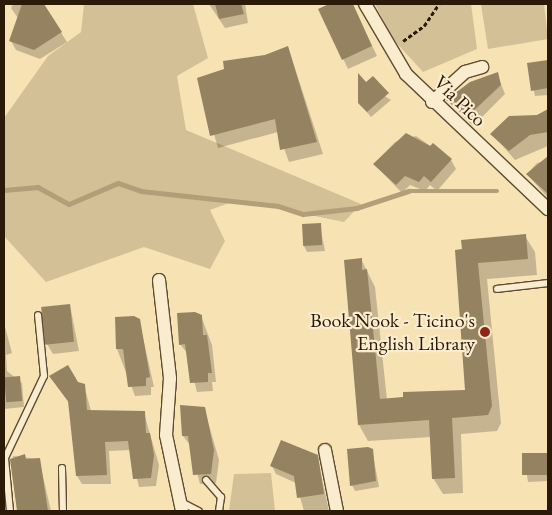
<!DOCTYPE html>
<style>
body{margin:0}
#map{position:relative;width:552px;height:515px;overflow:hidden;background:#f7e2b3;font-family:"EB Garamond",serif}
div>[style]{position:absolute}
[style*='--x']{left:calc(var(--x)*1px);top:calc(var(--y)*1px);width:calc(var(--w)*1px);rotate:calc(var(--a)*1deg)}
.green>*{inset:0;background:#d4c096}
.shadow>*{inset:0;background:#0003}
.stream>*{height:4.5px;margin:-2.25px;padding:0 2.25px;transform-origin:2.25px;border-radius:2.25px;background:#b29e79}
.building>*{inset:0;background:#958261;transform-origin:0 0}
.path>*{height:2.5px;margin-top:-1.25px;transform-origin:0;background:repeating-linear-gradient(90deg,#2b1a08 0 4px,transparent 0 6.5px)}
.roads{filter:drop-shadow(1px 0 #5e4c33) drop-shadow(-1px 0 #5e4c33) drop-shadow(0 1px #5e4c33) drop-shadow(0 -1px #5e4c33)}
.lane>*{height:6px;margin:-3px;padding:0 3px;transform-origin:3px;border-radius:3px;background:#faecce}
.street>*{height:12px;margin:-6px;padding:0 6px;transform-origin:6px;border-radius:6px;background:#faecce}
.dots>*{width:14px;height:14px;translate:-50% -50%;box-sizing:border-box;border:2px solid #faecce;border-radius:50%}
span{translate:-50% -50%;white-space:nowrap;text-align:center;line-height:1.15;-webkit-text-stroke:4.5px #faecce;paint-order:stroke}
.street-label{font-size:20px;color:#2b1a08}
.poi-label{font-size:20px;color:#2b1a08}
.right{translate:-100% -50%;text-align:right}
.frame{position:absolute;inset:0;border:5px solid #2b1a08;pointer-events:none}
</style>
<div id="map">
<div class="green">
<i style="clip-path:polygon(84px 4px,193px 4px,208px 58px,177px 76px,186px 130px,361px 204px,344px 222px,237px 200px,210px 210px,225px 241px,210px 269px,144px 247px,46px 282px,4px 236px,4px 118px,48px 56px,81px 32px)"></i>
<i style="clip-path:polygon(375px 4px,471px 4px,477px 49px,423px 72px,392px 38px)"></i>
<i style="clip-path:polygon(481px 4px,544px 4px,548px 39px,488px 49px)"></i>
<i style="clip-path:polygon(271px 473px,275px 511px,229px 511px,234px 474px)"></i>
</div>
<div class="shadow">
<i style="clip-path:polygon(13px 4px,43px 4px,67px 42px,40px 59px,16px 50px,11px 41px,18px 18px,11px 8px)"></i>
<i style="clip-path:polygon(209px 4px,245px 4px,248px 23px,225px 28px)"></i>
<i style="clip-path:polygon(332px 4px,352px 4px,377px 56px,348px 69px,320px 9px)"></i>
<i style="clip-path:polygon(288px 47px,323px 154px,289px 162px,278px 132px,218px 148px,198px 79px)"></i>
<i style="clip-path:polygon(548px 61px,548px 95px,535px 96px,528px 64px)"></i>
<i style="clip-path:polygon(497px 74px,505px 94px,473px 126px,448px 100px)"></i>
<i style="clip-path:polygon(366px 84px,391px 100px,371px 117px,359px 103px)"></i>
<i style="clip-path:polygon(547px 111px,548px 146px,515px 160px,492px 134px)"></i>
<i style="clip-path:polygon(416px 136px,451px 160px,456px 169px,437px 191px,430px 185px,425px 191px,410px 185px,402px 193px,374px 164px,395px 142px)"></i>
<i style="clip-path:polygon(548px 160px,548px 198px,527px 174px,537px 163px)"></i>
<i style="clip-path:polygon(320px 225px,325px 251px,307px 252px,304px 246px)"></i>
<i style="clip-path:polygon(525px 236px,535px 252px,537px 275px,487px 279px,501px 423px,497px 431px,461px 434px,463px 493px,443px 494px,433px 478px,431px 437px,368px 441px,359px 425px,345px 261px,361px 259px,375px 287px,387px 400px,466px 391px,457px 251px)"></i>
<i style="clip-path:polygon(70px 305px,79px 351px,53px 354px,47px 344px)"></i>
<i style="clip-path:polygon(201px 316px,212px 345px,216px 382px,212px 382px,213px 391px,197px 392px,187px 353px,180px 344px)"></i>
<i style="clip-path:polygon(139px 320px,154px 387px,151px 387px,151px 395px,135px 396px,117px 349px)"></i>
<i style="clip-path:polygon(4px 323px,12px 353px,6px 355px,7px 371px,22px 383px,24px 407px,4px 409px)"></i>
<i style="clip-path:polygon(56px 385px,84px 385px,91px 411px,144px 413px,159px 465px,156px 486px,139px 487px,130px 450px,109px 451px,111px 484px,82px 484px,77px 476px,69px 403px)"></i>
<i style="clip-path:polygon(204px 408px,219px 460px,216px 483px,200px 484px,190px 445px,183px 436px)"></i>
<i style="clip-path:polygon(372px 450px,379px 487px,355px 491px,352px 485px)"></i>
<i style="clip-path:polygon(548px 455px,548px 481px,528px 482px,524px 456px)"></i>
<i style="clip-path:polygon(13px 456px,39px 459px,51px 511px,18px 511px)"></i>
<i style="clip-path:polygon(317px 456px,329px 511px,304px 511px,296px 483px,276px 474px,272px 466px)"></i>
</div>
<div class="stream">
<i style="--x:4;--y:190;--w:34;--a:-5"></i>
<i style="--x:38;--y:187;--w:35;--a:29"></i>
<i style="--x:69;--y:204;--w:53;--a:-23.2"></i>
<i style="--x:118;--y:183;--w:24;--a:19"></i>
<i style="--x:141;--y:191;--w:138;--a:6.2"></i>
<i style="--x:278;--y:206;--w:26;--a:18"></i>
<i style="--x:303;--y:214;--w:54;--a:-6.3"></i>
<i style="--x:357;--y:208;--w:55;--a:-18.1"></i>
<i style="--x:409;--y:191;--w:88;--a:0"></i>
</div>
<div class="building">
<i style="clip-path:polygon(22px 4px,44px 4px,62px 32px,34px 50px,9px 41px)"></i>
<i style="clip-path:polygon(215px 4px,241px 4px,244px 14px,219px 19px)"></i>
<i style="clip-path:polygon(329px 4px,353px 4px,372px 46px,342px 60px,318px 9px)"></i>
<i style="clip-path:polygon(288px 46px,317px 142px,280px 150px,275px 119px,210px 136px,197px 78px,224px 69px,223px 61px,265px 55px)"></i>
<i style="clip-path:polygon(548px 60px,548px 88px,531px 91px,527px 63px)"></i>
<i style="clip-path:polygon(498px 72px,501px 85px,467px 117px,446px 100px,470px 82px)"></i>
<i style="clip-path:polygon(358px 73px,366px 82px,373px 76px,389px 93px,367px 112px,358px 103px)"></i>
<i style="clip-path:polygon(548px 109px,548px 132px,530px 135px,509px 151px,490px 134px,509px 116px,537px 115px)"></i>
<i style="clip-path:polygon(406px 133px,430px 146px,433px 143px,452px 159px,431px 182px,424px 176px,419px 182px,405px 176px,396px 185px,373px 164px)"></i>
<i style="clip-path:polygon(548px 156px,548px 194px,526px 174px)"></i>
<i style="left:321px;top:223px;width:22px;height:19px;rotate:87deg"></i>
<i style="clip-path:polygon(526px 234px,528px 259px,478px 263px,492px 406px,488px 415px,452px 418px,455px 478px,432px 479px,429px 420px,358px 425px,344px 260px,362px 258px,362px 270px,367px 269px,380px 399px,403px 397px,403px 392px,465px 390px,455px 250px,462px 249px,461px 240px)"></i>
<i style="left:70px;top:304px;width:38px;height:29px;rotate:84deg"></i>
<i style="clip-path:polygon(195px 312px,202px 315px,203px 335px,207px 335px,212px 373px,208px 373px,208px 382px,190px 383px,185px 344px,179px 345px,177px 313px)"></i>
<i style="clip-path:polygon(134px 316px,140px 319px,150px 377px,146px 378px,146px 386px,128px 387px,123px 349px,116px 349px,115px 317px)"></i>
<i style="clip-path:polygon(68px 365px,78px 382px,85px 384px,87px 410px,145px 411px,146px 433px,150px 433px,154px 455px,151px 478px,133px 479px,128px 441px,105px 442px,107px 475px,76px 476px,68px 401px,49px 376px)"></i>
<i style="left:20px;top:376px;width:25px;height:16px;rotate:85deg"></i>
<i style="clip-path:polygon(180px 405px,205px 407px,214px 450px,211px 474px,193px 475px,188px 436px,182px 436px)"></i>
<i style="clip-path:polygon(281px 440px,318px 455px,324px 494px,297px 498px,294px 476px,270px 466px)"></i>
<i style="clip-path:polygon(368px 447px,373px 449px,376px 481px,350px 486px,347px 449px)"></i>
<i style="left:548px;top:453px;width:22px;height:26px;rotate:90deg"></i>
<i style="clip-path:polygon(25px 454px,26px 459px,40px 458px,48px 511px,17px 511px,10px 459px)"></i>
</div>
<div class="path">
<i style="--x:403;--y:41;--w:26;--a:-36"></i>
<i style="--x:424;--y:26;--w:27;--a:-56"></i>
</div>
<div class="roads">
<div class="lane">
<i style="--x:497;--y:289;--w:51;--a:-6.7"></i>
<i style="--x:62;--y:468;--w:43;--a:88.7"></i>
<i style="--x:206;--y:480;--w:23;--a:49"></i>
<i style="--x:221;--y:497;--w:14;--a:98"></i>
<i style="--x:181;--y:502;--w:20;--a:27"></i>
<i style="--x:10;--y:511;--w:53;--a:-95.4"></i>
<i style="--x:5;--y:458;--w:91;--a:-64.6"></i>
<i style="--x:44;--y:376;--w:61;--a:-95.6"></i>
</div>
<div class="street">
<i style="--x:365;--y:4;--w:81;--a:59.6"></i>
<i style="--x:406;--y:74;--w:196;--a:43.6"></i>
<i style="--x:432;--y:102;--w:45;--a:-42.3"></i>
<i style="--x:465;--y:72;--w:18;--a:-16"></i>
<i style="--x:159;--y:280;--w:99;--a:83.6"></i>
<i style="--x:170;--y:378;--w:57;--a:94"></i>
<i style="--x:166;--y:435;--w:78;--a:78.1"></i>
<i style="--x:325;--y:450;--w:62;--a:78.9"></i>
</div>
</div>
<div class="dots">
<i style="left:485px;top:332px;background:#8f2418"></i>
</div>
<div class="street-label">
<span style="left:460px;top:101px;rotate:44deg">Via Pico</span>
</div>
<div class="poi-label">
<span class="right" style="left:475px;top:332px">Book Nook - Ticino's<br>English Library</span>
</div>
<div class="frame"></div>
</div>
